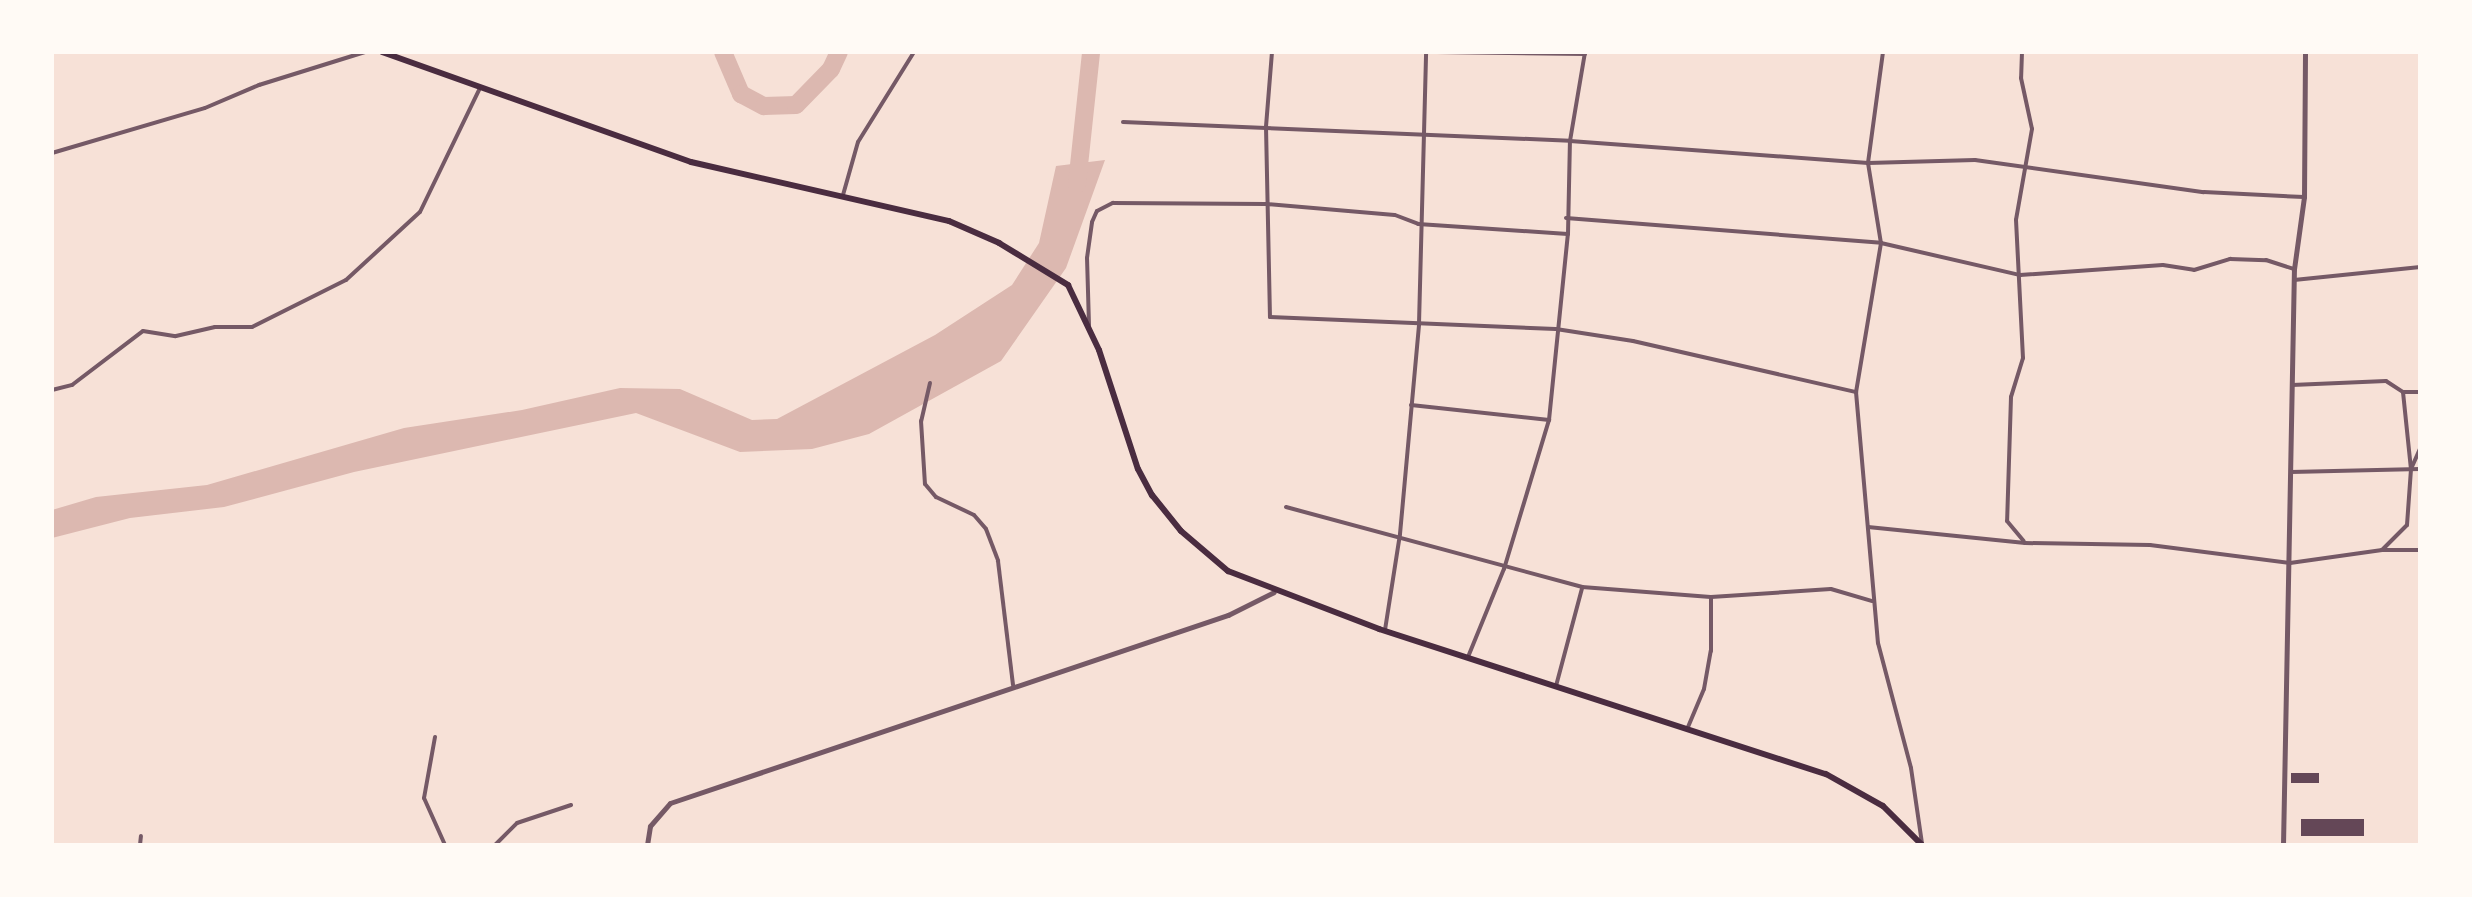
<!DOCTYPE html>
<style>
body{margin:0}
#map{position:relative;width:2472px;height:897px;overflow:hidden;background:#f7e1d7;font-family:Raleway,sans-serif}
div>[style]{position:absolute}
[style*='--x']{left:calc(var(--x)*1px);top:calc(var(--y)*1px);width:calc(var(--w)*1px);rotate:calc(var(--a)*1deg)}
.water>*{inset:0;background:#dcb8b0}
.river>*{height:18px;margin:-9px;padding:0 9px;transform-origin:9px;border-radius:9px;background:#dcb8b0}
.building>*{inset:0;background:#644757;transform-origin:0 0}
.minor>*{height:4px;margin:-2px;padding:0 2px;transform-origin:2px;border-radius:2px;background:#755966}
.tertiary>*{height:5px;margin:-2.5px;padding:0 2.5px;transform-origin:2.5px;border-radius:2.5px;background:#755966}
.primary>*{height:6px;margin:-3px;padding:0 3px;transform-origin:3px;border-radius:3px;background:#4a2c40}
span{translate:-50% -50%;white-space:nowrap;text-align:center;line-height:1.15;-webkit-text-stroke:6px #fffaf5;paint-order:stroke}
.frame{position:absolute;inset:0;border:54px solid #fffaf5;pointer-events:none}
</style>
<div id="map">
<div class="water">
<i style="clip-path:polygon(1105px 160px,1066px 268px,1001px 361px,869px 434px,812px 449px,740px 452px,636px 413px,354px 472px,224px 507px,130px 518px,52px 538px,52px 510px,96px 497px,207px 485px,404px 428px,522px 410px,620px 388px,680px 389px,752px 420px,777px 419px,935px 335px,1012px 285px,1039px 243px,1056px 166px)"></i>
</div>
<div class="river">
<i style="--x:723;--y:52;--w:46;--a:66.8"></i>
<i style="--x:741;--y:94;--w:26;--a:28"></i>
<i style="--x:764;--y:106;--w:32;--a:-2"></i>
<i style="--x:796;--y:105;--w:50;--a:-45.8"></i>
<i style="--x:831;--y:69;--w:19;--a:-65"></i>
<i style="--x:1077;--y:184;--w:133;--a:-83.9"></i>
</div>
<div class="building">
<i style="left:2319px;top:773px;width:10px;height:28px;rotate:90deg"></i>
<i style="left:2364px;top:819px;width:17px;height:63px;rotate:90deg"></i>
</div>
<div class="minor">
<i style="--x:1272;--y:52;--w:75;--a:94.6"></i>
<i style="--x:1266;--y:127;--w:190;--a:88.8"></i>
<i style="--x:1270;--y:317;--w:286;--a:2.4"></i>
<i style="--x:1556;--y:329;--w:78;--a:8.9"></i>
<i style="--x:1633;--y:341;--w:229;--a:12.9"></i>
<i style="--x:1437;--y:52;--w:148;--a:0.8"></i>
<i style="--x:1883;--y:52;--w:112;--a:97.7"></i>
<i style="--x:1868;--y:163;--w:81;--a:80.8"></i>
<i style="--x:1881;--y:243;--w:151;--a:99.5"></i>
<i style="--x:1856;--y:392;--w:252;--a:85"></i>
<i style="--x:1878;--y:643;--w:129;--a:75.2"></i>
<i style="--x:1911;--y:768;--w:76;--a:81.7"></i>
<i style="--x:2022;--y:52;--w:26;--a:92"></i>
<i style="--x:2021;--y:78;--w:52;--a:77.8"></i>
<i style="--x:2032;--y:129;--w:92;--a:100"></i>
<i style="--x:2016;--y:220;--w:138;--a:87.1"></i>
<i style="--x:2023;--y:358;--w:41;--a:107.1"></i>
<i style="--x:2011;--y:397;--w:124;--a:91.8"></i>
<i style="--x:2007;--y:521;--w:26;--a:50"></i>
<i style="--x:1123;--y:122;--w:447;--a:2.4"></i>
<i style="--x:1570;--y:141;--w:299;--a:4.2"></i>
<i style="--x:1868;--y:163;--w:107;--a:-1.6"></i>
<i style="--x:1975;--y:160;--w:231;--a:8"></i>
<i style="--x:2204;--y:192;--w:100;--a:2.9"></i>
<i style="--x:52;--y:153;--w:159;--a:-16.4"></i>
<i style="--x:205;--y:108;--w:59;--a:-23.1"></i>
<i style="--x:259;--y:85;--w:111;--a:-17.3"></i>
<i style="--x:843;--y:195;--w:55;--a:-74.2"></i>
<i style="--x:858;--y:142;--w:106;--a:-58.1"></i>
<i style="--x:1566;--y:218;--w:316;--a:4.5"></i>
<i style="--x:1881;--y:243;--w:143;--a:13"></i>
<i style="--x:2020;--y:275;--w:143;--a:-4"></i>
<i style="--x:2163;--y:265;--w:31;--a:9"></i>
<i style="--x:2194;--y:270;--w:38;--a:-17"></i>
<i style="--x:2230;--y:259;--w:36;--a:2"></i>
<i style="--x:2266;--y:260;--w:29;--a:18"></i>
<i style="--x:2294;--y:280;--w:127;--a:-5.9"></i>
<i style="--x:1089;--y:325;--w:67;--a:-91.7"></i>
<i style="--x:1087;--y:258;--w:36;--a:-82"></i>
<i style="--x:1092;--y:222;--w:12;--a:-66"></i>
<i style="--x:1097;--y:211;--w:18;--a:-27"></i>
<i style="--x:1113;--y:203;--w:153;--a:0.4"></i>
<i style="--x:1266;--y:204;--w:129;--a:4.9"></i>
<i style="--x:1395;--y:215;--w:25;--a:21"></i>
<i style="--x:1418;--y:224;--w:150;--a:3.8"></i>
<i style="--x:930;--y:383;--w:39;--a:103"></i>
<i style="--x:921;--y:421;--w:63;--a:86.4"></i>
<i style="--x:925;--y:484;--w:17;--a:50"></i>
<i style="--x:936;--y:497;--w:42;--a:25.3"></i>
<i style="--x:974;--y:515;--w:18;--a:49"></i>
<i style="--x:986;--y:529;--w:34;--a:69"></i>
<i style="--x:998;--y:561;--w:125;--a:83.1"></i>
<i style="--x:2292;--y:385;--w:94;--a:-2.4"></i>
<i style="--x:2386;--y:381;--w:20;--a:33"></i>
<i style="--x:2403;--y:392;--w:77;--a:84.1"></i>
<i style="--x:52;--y:390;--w:21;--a:-14"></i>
<i style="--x:72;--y:385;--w:89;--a:-37.3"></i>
<i style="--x:143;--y:331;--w:33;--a:9"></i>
<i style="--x:176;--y:336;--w:40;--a:-13"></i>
<i style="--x:215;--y:327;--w:37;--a:0"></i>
<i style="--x:252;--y:327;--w:105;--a:-26.6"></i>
<i style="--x:346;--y:280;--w:100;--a:-42.6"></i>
<i style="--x:420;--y:212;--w:136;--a:-64.2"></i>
<i style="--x:2403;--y:392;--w:17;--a:0"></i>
<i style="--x:1411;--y:405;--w:139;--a:6.2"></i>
<i style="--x:2291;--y:472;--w:129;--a:-1.3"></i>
<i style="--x:1286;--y:507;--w:307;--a:15.1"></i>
<i style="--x:1582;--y:587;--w:129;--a:4.4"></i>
<i style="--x:1711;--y:597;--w:120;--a:-3.8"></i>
<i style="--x:1831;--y:589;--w:43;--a:16.3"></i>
<i style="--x:1868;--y:527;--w:158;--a:5.8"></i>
<i style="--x:2025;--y:543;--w:125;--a:0.9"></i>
<i style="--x:2150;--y:545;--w:141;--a:7.3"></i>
<i style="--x:2290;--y:563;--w:93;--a:-8"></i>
<i style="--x:2382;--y:550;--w:38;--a:0"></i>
<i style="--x:2382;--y:550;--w:35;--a:-45"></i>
<i style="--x:2407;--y:525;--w:56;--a:-85.9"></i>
<i style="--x:2411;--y:469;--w:22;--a:-66"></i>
<i style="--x:1385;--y:630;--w:97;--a:-81.1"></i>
<i style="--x:1400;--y:534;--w:211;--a:-84.8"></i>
<i style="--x:1419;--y:324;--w:272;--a:-88.5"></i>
<i style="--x:1468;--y:657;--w:95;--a:-67.8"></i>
<i style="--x:1504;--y:569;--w:156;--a:-73.2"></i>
<i style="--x:1549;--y:420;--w:187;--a:-84.2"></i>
<i style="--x:1568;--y:234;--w:93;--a:-88.8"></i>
<i style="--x:1570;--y:141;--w:90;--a:-80.4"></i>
<i style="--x:1556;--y:686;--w:101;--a:-75.1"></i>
<i style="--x:1688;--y:727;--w:41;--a:-67.2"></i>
<i style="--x:1704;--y:689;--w:39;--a:-80"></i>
<i style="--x:1711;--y:651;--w:53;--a:-90"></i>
<i style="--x:435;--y:737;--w:62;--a:100.2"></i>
<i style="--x:424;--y:798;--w:51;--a:65.9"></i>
<i style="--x:140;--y:845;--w:9;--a:-84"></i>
<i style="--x:495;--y:845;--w:31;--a:-45"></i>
<i style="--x:517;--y:823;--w:57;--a:-18.4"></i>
</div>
<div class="tertiary">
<i style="--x:647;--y:845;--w:19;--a:-81"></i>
<i style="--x:650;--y:826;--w:30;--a:-49"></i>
<i style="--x:670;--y:803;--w:589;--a:-18.62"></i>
<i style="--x:1228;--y:615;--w:51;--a:-26.6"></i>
<i style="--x:2283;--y:845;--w:576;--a:-88.91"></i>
<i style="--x:2294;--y:269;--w:73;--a:-82.1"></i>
<i style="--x:2304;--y:197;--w:145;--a:-89.6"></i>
</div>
<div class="primary">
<i style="--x:382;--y:52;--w:328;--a:19.6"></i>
<i style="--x:691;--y:162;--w:265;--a:12.9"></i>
<i style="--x:949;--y:221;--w:55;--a:23.7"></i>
<i style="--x:999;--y:243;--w:81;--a:31.3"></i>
<i style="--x:1068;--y:285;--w:72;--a:64.5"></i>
<i style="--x:1099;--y:350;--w:125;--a:71.9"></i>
<i style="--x:1138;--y:469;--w:30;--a:62"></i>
<i style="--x:1152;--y:495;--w:46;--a:51.1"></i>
<i style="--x:1181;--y:531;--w:62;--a:40.4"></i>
<i style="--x:1228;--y:571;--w:162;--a:21"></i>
<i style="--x:1379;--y:629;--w:470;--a:18"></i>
<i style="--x:1826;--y:774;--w:65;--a:29.3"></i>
<i style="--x:1883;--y:806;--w:55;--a:45"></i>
</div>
<div class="frame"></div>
</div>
